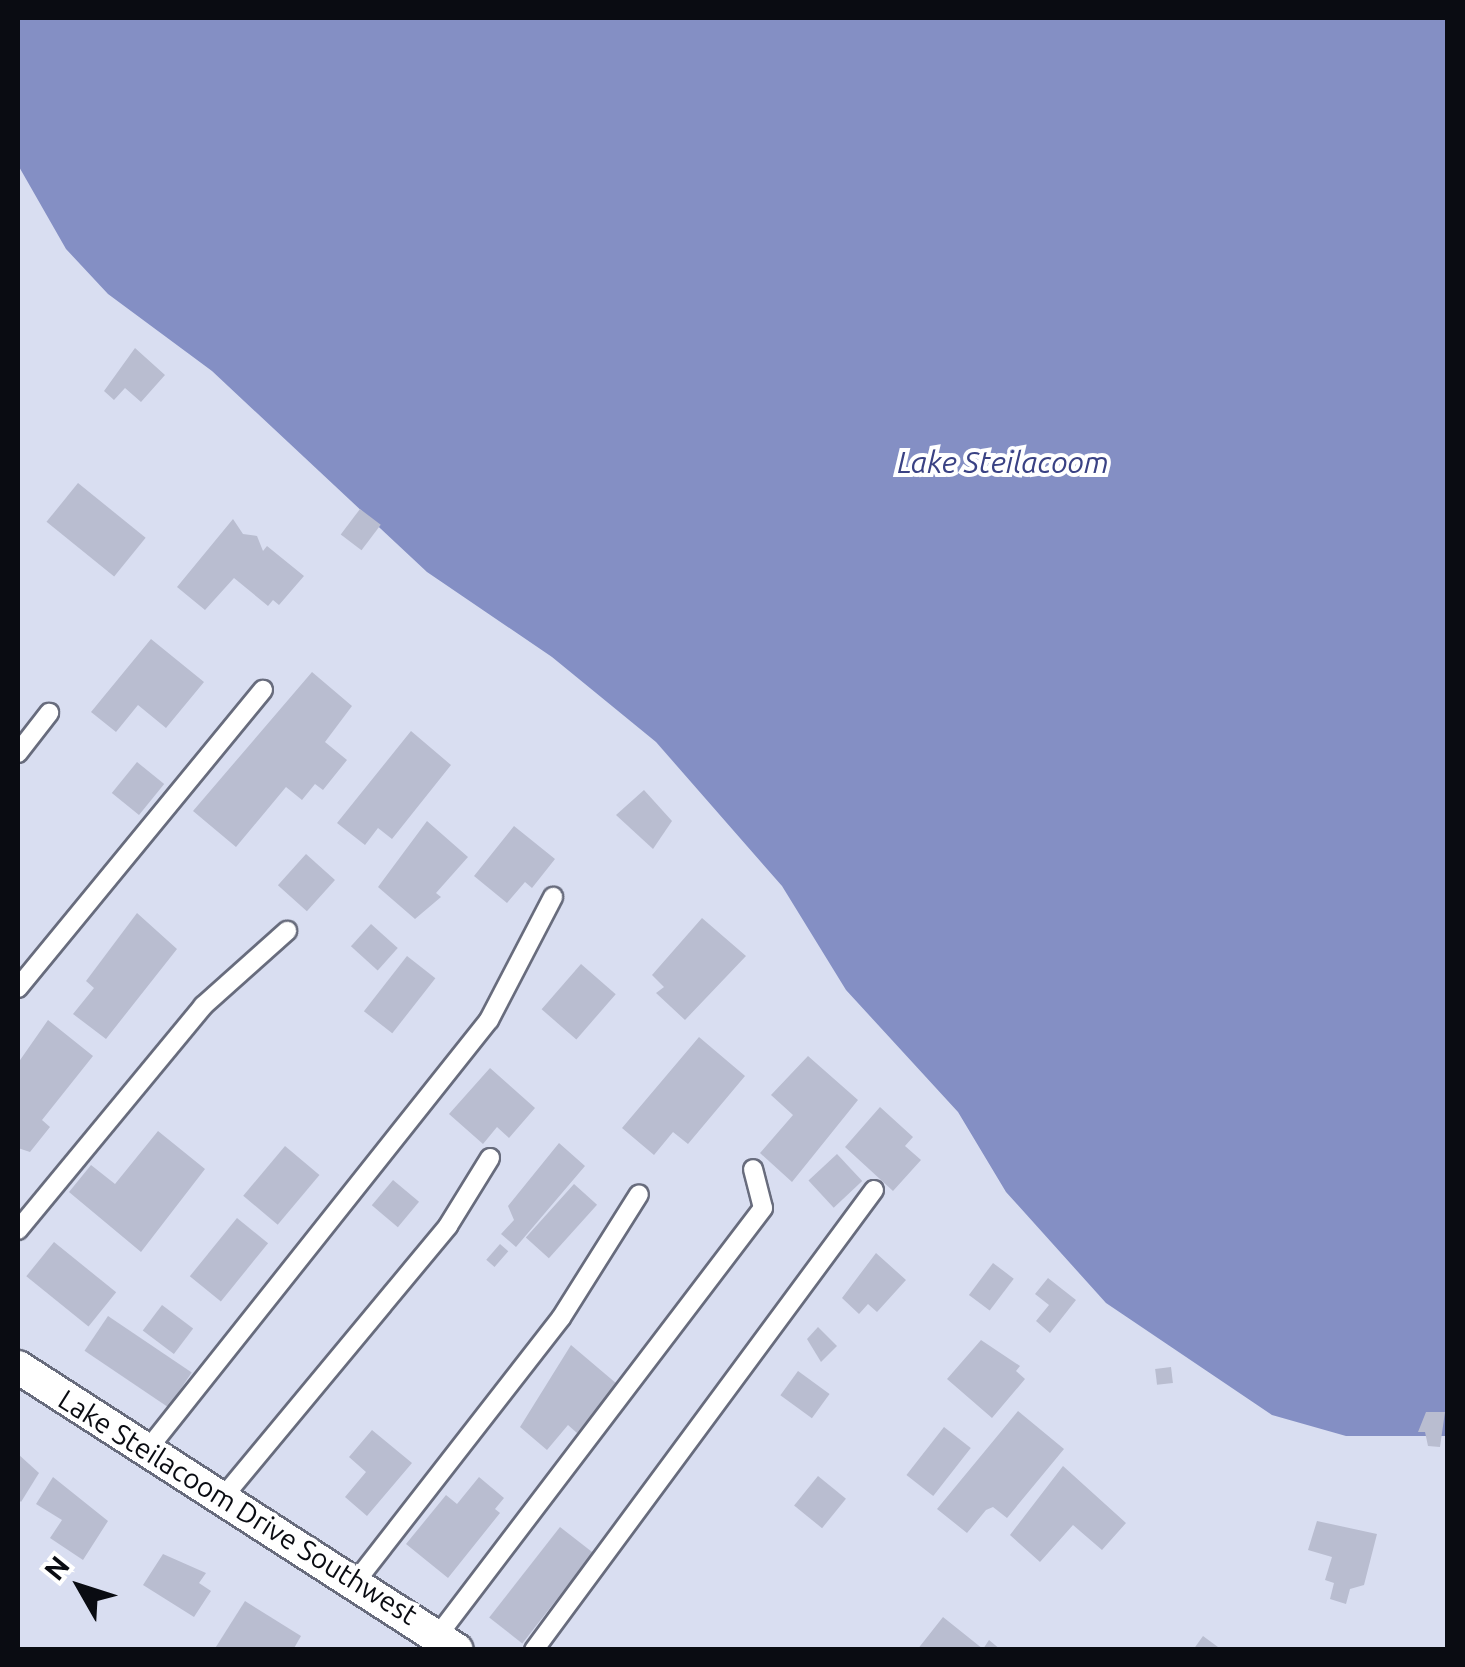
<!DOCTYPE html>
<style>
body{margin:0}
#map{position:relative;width:1465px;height:1667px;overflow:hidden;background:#d9def1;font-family:Ubuntu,sans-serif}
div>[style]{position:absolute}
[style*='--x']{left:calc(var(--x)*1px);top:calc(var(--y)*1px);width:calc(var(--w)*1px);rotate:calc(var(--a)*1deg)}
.water>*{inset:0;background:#848fc4}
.building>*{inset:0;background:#b9bdd0;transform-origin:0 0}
.roads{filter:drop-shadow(2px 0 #686c7d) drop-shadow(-2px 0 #686c7d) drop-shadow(0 2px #686c7d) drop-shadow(0 -2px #686c7d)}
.service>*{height:18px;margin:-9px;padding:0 9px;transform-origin:9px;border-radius:9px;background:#fff}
.minor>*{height:32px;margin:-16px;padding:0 16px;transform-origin:16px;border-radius:16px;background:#fff}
span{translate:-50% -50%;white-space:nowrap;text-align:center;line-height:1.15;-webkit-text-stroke:8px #fff;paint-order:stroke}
.street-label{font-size:28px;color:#0a0c12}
.water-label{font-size:30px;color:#3a4284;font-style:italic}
.frame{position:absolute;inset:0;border:20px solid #0a0c12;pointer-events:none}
.north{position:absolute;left:30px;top:1537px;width:100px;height:100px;-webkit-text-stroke:8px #fff;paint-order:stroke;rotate:309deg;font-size:28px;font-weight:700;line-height:40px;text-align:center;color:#0a0c12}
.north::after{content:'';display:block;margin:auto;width:35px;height:45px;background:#0a0c12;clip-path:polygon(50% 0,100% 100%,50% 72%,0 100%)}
</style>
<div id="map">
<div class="water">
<i style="clip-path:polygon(18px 18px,1447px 18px,1447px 1436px,1346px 1436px,1272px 1415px,1106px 1303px,1006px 1192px,958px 1112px,846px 990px,782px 886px,656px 742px,552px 657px,427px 572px,212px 371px,108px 294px,66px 249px,18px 165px)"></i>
</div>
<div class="building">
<i style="clip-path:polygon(135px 348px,165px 375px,141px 402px,125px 388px,114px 400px,104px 391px)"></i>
<i style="left:78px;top:483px;width:87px;height:50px;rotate:39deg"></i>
<i style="left:360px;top:509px;width:26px;height:32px;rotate:37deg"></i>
<i style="clip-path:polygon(233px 519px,243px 534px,257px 536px,263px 551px,267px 546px,304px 576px,279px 605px,273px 600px,268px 606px,234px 578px,205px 610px,177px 587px)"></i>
<i style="clip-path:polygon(151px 639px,204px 682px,166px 728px,138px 705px,116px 732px,91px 712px)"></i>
<i style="clip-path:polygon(312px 672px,352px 706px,325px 742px,347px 760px,323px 790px,315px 784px,302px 800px,286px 787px,236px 847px,193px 811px)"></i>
<i style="clip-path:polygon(411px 731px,451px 765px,392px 839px,378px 828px,365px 845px,337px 823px)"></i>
<i style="left:137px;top:762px;width:35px;height:40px;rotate:39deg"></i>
<i style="clip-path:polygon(644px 790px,672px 821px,653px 849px,616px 815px)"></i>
<i style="clip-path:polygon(427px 821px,468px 857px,436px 893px,441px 897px,415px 919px,378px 887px)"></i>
<i style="clip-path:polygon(514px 826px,555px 859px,532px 888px,525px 882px,507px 903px,474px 876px)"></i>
<i style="left:306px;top:854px;width:39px;height:42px;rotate:42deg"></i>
<i style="clip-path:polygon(137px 913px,177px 949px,106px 1039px,73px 1014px,94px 988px,86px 981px)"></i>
<i style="clip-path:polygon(702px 918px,746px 956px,685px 1020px,656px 993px,664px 987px,652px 975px)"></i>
<i style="left:371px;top:924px;width:36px;height:30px;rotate:42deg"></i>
<i style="left:407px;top:956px;width:36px;height:70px;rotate:38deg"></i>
<i style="left:581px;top:964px;width:46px;height:60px;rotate:41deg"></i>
<i style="clip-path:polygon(48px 1020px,93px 1056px,42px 1120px,50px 1127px,30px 1152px,18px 1148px,18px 1063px)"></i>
<i style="clip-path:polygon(699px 1037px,745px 1076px,688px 1144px,673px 1132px,654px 1155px,622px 1128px)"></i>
<i style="clip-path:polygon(808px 1056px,858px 1100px,792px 1182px,760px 1153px,793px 1115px,771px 1095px)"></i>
<i style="clip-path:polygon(490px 1068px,535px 1108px,509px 1138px,497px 1127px,483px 1144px,449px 1114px)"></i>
<i style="clip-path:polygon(880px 1107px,913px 1137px,905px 1146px,921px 1160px,893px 1191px,845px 1147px)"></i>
<i style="clip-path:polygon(158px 1131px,205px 1169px,141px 1252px,69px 1192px,91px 1165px,115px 1184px)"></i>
<i style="clip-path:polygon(559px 1143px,585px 1166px,516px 1247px,501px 1234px,514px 1220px,508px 1206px)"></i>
<i style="left:285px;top:1146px;width:45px;height:65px;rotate:40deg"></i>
<i style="left:837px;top:1154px;width:37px;height:39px;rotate:47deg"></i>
<i style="left:393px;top:1180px;width:34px;height:33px;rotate:40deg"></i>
<i style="left:574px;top:1184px;width:31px;height:72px;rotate:42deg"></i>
<i style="left:237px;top:1218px;width:40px;height:75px;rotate:39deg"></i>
<i style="left:54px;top:1242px;width:80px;height:44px;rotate:39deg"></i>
<i style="left:500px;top:1244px;width:11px;height:21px;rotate:41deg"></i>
<i style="clip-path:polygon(876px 1253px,906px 1280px,877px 1312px,868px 1304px,859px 1314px,842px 1298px)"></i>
<i style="left:993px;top:1263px;width:26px;height:40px;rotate:37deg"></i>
<i style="clip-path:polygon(1048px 1278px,1076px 1300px,1050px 1333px,1036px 1321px,1049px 1305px,1035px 1294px)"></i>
<i style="left:162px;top:1305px;width:39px;height:32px;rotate:37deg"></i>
<i style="left:108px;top:1316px;width:101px;height:42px;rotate:34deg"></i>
<i style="clip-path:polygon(818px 1327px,837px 1346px,821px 1362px,807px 1339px)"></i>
<i style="clip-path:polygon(981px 1340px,1020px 1366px,1016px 1371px,1025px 1379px,992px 1418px,947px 1379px)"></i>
<i style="clip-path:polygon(571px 1345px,617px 1384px,577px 1433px,568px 1425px,547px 1450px,520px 1427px)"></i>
<i style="left:1171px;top:1367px;width:16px;height:16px;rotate:83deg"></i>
<i style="left:798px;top:1371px;width:39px;height:30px;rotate:36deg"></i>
<i style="clip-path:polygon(1018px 1411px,1064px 1449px,1007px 1518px,993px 1507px,986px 1510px,967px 1533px,937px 1509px)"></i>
<i style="clip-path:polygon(1426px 1412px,1445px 1412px,1440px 1447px,1428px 1446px,1425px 1432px,1418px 1432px)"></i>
<i style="left:944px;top:1427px;width:34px;height:61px;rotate:38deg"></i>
<i style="clip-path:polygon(372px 1430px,412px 1463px,367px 1516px,345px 1497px,366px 1472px,349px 1457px)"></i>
<i style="clip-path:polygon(18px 1454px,39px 1473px,21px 1502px,18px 1499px)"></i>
<i style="clip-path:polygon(1063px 1466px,1126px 1523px,1102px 1550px,1073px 1525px,1040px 1562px,1010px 1535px)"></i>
<i style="left:818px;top:1476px;width:36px;height:38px;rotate:39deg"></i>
<i style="clip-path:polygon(53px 1477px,108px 1521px,83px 1560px,50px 1538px,62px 1520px,36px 1504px)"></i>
<i style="clip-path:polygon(479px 1477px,504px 1498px,495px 1509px,500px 1513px,448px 1578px,406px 1544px,446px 1495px,457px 1504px)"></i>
<i style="clip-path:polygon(1317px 1521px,1377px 1534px,1364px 1585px,1350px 1589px,1346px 1604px,1330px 1599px,1334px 1583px,1325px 1580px,1332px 1557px,1308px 1550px)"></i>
<i style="left:560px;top:1527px;width:42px;height:115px;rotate:38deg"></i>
<i style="clip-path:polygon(163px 1554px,206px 1573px,199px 1583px,211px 1591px,194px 1617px,143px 1585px)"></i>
<i style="clip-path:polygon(245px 1601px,301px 1636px,293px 1650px,214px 1650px)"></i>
<i style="clip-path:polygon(943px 1617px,983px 1649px,989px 1640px,1001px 1650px,917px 1650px)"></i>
<i style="clip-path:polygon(1203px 1636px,1222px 1650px,1193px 1650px)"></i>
</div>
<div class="roads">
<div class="service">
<i style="--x:18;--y:753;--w:51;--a:-52.2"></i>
<i style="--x:18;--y:988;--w:386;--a:-50.6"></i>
<i style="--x:18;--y:1230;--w:291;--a:-50.4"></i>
<i style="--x:203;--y:1006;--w:113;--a:-41.8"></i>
<i style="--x:148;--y:1449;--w:548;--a:-51.52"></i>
<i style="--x:489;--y:1020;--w:139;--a:-62.5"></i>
<i style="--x:224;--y:1496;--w:351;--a:-50.3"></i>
<i style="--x:448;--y:1226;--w:80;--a:-58.3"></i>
<i style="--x:357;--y:1580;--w:332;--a:-52.1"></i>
<i style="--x:561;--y:1318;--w:146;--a:-57.8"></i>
<i style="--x:439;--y:1634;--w:535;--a:-52.74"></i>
<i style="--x:763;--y:1208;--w:40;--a:-104.4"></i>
<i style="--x:534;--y:1650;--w:572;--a:-53.53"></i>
</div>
<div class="minor">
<i style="--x:18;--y:1367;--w:522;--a:32.81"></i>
</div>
</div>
<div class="street-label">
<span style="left:238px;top:1507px;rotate:32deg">Lake Steilacoom Drive Southwest</span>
</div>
<div class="water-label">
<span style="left:1003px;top:462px">Lake Steilacoom</span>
</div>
<div class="frame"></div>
<div class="north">N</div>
</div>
